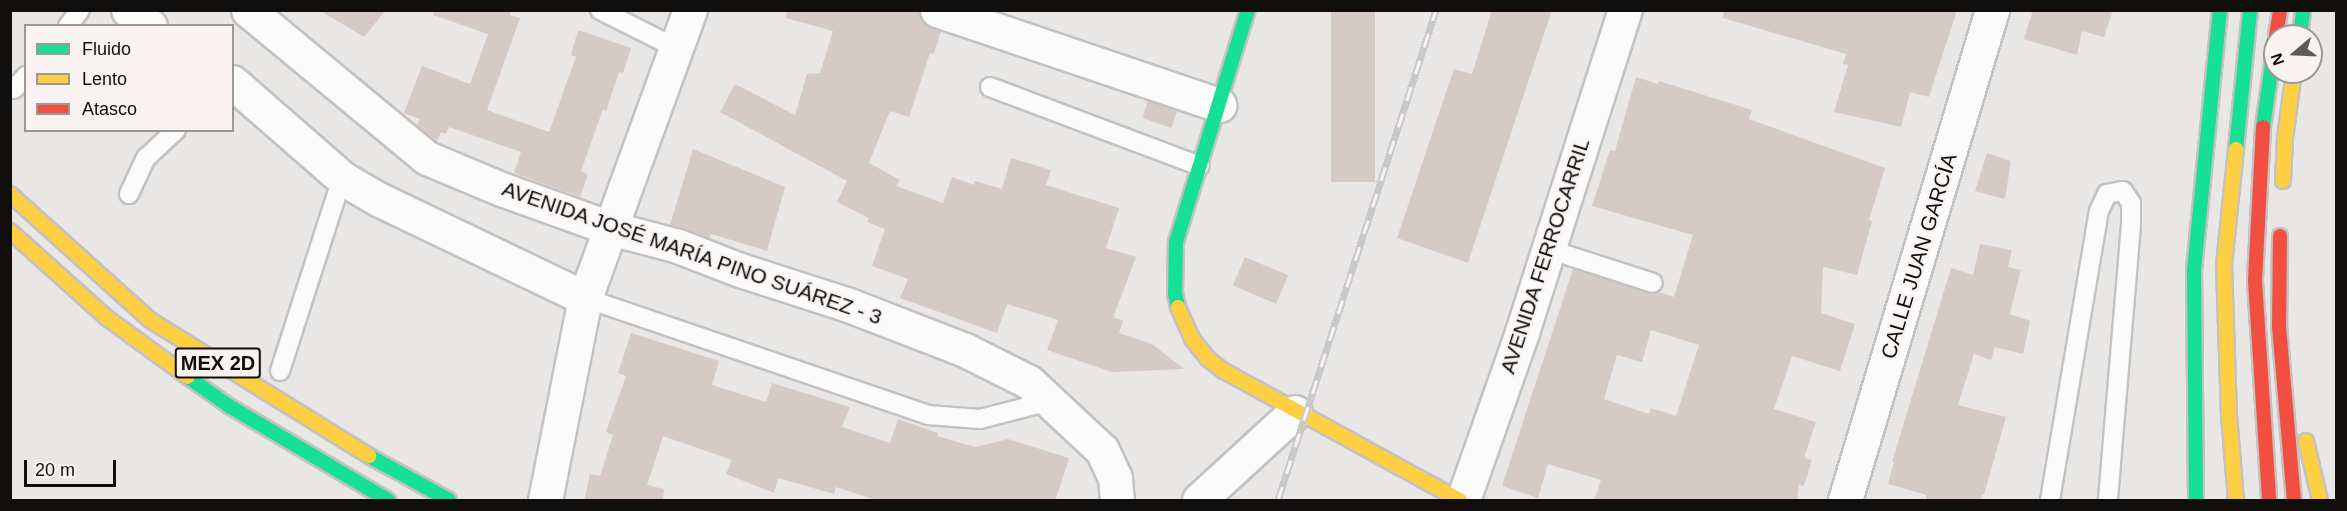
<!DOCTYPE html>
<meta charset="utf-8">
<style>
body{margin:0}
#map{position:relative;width:2347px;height:511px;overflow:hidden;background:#e9e7e5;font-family:Helvetica,sans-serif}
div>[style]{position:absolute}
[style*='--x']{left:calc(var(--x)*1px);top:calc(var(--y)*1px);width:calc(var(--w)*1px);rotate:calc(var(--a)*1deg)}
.building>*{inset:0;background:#d5cac6;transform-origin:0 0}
.roads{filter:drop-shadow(2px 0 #c3c2c0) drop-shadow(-2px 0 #c3c2c0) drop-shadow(0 2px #c3c2c0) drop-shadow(0 -2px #c3c2c0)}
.lane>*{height:18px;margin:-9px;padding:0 9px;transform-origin:9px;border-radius:9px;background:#fcfbfb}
.street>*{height:33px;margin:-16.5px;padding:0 16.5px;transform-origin:16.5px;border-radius:16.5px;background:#fcfbfb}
.fast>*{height:14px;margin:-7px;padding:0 7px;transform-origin:7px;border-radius:7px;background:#16e098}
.slow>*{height:14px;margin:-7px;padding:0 7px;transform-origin:7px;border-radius:7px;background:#ffcf43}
.jam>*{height:14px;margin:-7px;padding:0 7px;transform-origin:7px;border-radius:7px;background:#f24e42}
.rail>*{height:7px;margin-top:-3.5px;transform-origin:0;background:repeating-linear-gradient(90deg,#f8f3f1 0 14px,#cac9c9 0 28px);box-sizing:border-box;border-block:2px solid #cac9c9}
span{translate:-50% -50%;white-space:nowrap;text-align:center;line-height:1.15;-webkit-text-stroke:4.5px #f8f3f1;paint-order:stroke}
.shield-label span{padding:2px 4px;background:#f8f3f1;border:2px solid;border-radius:4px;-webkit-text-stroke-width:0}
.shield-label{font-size:20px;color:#100f0e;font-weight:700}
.street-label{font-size:21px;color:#100f0e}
.frame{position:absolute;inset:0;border:12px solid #100f0e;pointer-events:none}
.legend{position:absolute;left:24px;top:24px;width:210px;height:108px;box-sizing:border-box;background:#f8f3f1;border:2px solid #9b9896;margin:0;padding:8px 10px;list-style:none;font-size:18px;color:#100f0e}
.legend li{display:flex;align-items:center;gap:12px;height:30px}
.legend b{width:30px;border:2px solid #9b9896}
.north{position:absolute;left:2263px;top:24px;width:60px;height:60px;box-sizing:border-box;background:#f8f3f1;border:2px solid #9b9896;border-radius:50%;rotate:251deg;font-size:16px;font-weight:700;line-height:24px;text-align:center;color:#100f0e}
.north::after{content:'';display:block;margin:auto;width:21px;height:27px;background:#5c5b59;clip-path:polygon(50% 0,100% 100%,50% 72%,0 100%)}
.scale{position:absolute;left:24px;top:460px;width:92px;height:27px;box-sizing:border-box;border:3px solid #100f0e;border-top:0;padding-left:8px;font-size:18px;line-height:21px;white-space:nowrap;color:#100f0e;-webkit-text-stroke:4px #f8f3f1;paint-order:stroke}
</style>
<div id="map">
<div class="building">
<i style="clip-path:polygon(319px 10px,386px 10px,364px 37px)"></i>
<i style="clip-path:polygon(434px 10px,511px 10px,510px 15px,520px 18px,487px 110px,549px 132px,576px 57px,571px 55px,578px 30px,631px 48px,623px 73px,619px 72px,606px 111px,603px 109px,581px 171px,588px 174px,580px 197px,514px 173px,521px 152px,449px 127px,446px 134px,441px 132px,437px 141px,417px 126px,420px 119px,404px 113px,422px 66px,470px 84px,488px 34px,433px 15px)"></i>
<i style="clip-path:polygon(787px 10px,919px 10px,923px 23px,941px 31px,934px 54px,930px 53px,909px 117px,890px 111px,869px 163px,900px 180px,896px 186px,943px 203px,952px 177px,974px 185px,975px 181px,1002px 189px,1011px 158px,1051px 170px,1046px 185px,1119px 208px,1106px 248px,1136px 257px,1114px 315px,1115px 318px,1123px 321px,1119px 333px,1152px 344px,1184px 369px,1112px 372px,1047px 350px,1058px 320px,1007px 304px,997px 333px,900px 298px,908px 279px,872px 266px,885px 229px,867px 222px,869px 218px,837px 202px,847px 181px,720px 112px,735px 84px,795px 115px,807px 74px,820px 73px,833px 31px,786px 18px)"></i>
<i style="left:1331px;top:10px;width:44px;height:172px"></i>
<i style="clip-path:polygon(1492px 10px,1552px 10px,1468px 263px,1397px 238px,1454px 69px,1472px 74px)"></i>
<i style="clip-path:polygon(1724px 10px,1957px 10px,1929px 97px,1910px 92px,1901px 127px,1834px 112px,1848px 65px,1843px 64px,1846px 54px,1723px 18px)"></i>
<i style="clip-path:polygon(2033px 10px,2113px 10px,2104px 37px,2082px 31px,2077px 55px,2024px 39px)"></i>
<i style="clip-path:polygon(evenodd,1636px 77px,1658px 84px,1659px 81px,1752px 110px,1749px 119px,1885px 168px,1869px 220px,1872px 221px,1857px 275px,1823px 267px,1821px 313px,1855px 324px,1840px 371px,1792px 356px,1774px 409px,1816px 422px,1804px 458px,1812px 460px,1804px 486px,1799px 485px,1797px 501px,1594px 501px,1601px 480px,1548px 464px,1538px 498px,1502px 486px,1573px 269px,1650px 294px,1659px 292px,1674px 297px,1693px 235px,1592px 206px,1610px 150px,1615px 151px,1636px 77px,1651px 330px,1699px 345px,1676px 416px,1651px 408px,1649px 414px,1604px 399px,1617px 355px,1642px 362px,1651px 330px)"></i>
<i style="left:1148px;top:101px;width:31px;height:18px;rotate:19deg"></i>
<i style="clip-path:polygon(693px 149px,785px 187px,767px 251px,711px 234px,709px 238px,670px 225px)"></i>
<i style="clip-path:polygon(1987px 153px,2011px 161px,2005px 199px,1975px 191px)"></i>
<i style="clip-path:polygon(1980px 244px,2012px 250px,2008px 267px,2021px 270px,2010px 314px,2030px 321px,2023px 354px,1995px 347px,1991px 360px,1974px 354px,1958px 405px,2006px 417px,1984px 495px,1982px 494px,1980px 501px,1925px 501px,1927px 495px,1888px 484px,1894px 462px,1892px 462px,1951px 268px,1973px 275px)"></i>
<i style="left:1245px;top:257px;width:47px;height:31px;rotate:23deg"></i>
<i style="clip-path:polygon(631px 333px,719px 361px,712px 385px,766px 402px,772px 383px,850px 407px,842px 427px,890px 443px,898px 419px,938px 433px,937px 436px,975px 447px,1008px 439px,1069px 458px,1055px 501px,879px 501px,836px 487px,834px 494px,778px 478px,774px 493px,726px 474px,732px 460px,663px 436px,647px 485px,664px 489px,663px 501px,584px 501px,590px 474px,600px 476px,613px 435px,606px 432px,626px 376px,618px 373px)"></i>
</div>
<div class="roads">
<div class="lane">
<i style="--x:600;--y:10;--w:85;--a:26.6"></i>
<i style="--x:68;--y:26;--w:20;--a:-53"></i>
<i style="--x:990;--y:87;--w:224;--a:20.6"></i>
<i style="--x:14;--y:89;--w:18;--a:-47"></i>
<i style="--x:129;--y:194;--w:40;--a:-65"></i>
<i style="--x:146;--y:158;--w:41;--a:-43"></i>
<i style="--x:1548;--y:249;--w:110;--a:17.9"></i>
<i style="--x:585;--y:298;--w:362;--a:18.8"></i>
<i style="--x:928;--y:415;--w:52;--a:4.4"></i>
<i style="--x:980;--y:419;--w:72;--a:-14.4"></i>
<i style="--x:280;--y:371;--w:203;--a:-72.2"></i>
<i style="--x:2050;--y:500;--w:293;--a:-80.4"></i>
<i style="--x:2099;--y:211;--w:19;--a:-65"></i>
<i style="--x:2107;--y:194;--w:16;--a:-11"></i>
<i style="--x:2123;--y:191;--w:14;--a:56"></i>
<i style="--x:2131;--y:203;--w:22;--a:90"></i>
<i style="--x:2131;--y:225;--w:276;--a:94.8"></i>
</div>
<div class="street">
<i style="--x:128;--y:10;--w:27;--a:36"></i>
<i style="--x:248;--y:10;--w:232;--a:39.6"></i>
<i style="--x:427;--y:158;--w:83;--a:22.6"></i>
<i style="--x:504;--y:190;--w:113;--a:19.7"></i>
<i style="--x:610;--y:228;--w:70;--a:14.8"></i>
<i style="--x:678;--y:246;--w:66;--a:21.2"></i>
<i style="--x:740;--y:270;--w:111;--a:17.8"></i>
<i style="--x:846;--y:304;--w:128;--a:21.1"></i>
<i style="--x:965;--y:350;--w:72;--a:26.6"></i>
<i style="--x:1029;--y:382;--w:100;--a:43"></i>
<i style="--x:1102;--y:450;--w:31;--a:65"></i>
<i style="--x:1115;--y:478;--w:22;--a:85"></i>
<i style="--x:937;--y:10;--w:298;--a:18.6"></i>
<i style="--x:232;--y:82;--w:146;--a:41.1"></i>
<i style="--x:342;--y:178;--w:42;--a:30.3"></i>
<i style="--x:378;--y:199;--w:229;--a:25.6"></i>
<i style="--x:545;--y:500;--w:206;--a:-78.8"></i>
<i style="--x:585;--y:298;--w:307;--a:-70"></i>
<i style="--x:1199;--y:500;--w:130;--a:-42.5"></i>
<i style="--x:1463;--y:500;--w:178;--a:-70.6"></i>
<i style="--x:1522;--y:332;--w:338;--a:-72.3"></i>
<i style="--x:1845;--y:500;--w:512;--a:-73.3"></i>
</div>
<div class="fast">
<i style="--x:2300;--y:36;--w:26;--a:-83"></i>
<i style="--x:2263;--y:127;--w:85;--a:-81.9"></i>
<i style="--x:2236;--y:149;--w:140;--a:-84.2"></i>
<i style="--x:1178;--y:307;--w:14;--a:-102"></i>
<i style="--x:1175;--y:293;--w:51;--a:-88.9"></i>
<i style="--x:1176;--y:242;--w:243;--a:-72.8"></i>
<i style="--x:188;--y:377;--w:50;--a:35.3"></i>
<i style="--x:229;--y:406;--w:185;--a:30.6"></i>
<i style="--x:369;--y:456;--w:91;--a:28.8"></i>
<i style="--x:2196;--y:500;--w:230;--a:-90.5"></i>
<i style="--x:2194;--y:270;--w:261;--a:-84.3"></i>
</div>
<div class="slow">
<i style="--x:2236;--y:149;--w:117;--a:95.9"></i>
<i style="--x:2224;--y:265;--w:150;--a:88.1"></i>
<i style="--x:2229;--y:415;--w:85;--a:85.3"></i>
<i style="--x:2283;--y:181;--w:43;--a:-87.3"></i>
<i style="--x:2285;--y:138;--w:67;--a:-82.2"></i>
<i style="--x:10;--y:194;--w:188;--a:42"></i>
<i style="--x:150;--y:320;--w:258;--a:31.8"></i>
<i style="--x:10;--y:231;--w:130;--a:41.9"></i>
<i style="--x:107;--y:318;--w:100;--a:36.1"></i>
<i style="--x:1178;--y:307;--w:35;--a:66"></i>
<i style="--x:1192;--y:339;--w:26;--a:51"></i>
<i style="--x:1208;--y:359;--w:20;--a:37"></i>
<i style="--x:1224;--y:371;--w:269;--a:28.7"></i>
<i style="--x:2306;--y:441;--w:61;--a:76.7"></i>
</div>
<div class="jam">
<i style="--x:2276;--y:36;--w:26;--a:-81"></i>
<i style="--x:2263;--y:127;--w:154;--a:93"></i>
<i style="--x:2255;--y:281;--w:219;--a:86.3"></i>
<i style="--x:2280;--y:236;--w:90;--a:90.6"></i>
<i style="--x:2279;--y:326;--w:175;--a:85.1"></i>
</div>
</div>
<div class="rail">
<i style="--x:1278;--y:500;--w:515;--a:-72.13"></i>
</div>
<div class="shield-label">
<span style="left:218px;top:363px">MEX 2D</span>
</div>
<div class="street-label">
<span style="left:692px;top:253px;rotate:19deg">AVENIDA JOSÉ MARÍA PINO SUÁREZ - 3</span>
<span style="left:1545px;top:256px;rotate:-72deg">AVENIDA FERROCARRIL</span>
<span style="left:1919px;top:256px;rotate:-73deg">CALLE JUAN GARCÍA</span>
</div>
<div class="frame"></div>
<ul class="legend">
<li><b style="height:8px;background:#16e098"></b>Fluido</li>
<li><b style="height:8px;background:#ffcf43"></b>Lento</li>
<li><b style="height:8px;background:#f24e42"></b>Atasco</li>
</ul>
<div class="north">N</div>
<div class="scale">20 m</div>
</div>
